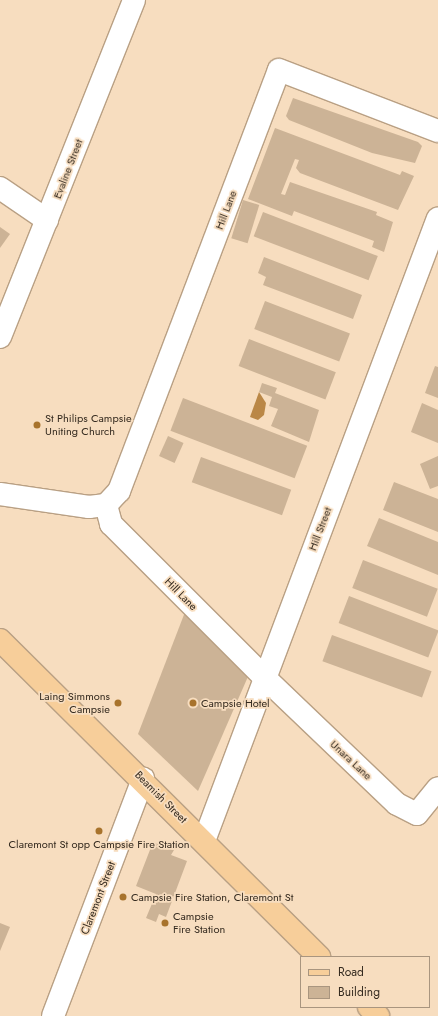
<!DOCTYPE html>
<style>
body{margin:0}
#map{position:relative;width:438px;height:1016px;overflow:hidden;background:#f7ddbf;font-family:Jost,sans-serif}
div>[style]{position:absolute}
[style*='--x']{left:calc(var(--x)*1px);top:calc(var(--y)*1px);width:calc(var(--w)*1px);rotate:calc(var(--a)*1deg)}
.water>*{inset:0;background:#ba8746}
.building>*{inset:0;background:#ccb396;transform-origin:0 0}
.roads{filter:drop-shadow(1px 0 #b9a084) drop-shadow(-1px 0 #b9a084) drop-shadow(0 1px #b9a084) drop-shadow(0 -1px #b9a084)}
.minor>*{height:22px;margin:-11px;padding:0 11px;transform-origin:11px;border-radius:11px;background:#fff}
.major>*{height:22px;margin:-11px;padding:0 11px;transform-origin:11px;border-radius:11px;background:#f7ce9a}
.dots>*{width:11px;height:11px;translate:-50% -50%;box-sizing:border-box;border:2px solid #f7ddbf;border-radius:50%}
span{translate:-50% -50%;white-space:nowrap;text-align:center;line-height:1.15;-webkit-text-stroke:3.5px #f7ddbf;paint-order:stroke}
.street-label{font-size:11px;color:#342a1f}
.poi-label{font-size:11px;color:#342a1f}
.left{translate:0 -50%;text-align:left}
.right{translate:-100% -50%;text-align:right}
.legend{position:absolute;left:300px;top:956px;width:130px;height:52px;box-sizing:border-box;background:#f7ddbf;border:1px solid #a9957f;margin:0;padding:5px 7px;list-style:none;font-size:12px;color:#342a1f}
.legend li{display:flex;align-items:center;gap:8px;height:20px}
.legend b{width:20px;border:1px solid #a9957f}
</style>
<div id="map">
<div class="water">
<i style="clip-path:polygon(259px 392px,266px 403px,264px 415px,258px 420px,250px 417px)"></i>
</div>
<div class="building">
<i style="clip-path:polygon(293px 98px,418px 142px,422px 146px,415px 163px,372px 153px,289px 120px,286px 116px)"></i>
<i style="clip-path:polygon(275px 128px,400px 175px,402px 171px,414px 176px,398px 210px,300px 173px,296px 168px,299px 160px,295px 159px,281px 194px,285px 195px,290px 182px,377px 212px,376px 215px,393px 222px,384px 252px,372px 247px,374px 241px,294px 211px,292px 216px,248px 199px)"></i>
<i style="left:243px;top:200px;width:17px;height:40px;rotate:17deg"></i>
<i style="left:263px;top:212px;width:123px;height:26px;rotate:21deg"></i>
<i style="clip-path:polygon(0 227px,10px 234px,0 248px)"></i>
<i style="clip-path:polygon(264px 257px,362px 295px,353px 319px,263px 285px,266px 277px,258px 273px)"></i>
<i style="left:265px;top:301px;width:91px;height:30px;rotate:21deg"></i>
<i style="left:249px;top:339px;width:93px;height:29px;rotate:21deg"></i>
<i style="clip-path:polygon(435px 366px,438px 367px,438px 398px,425px 393px)"></i>
<i style="clip-path:polygon(262px 383px,277px 388px,275px 393px,319px 410px,309px 442px,271px 426px,278px 409px,269px 406px,272px 397px,259px 392px)"></i>
<i style="left:183px;top:398px;width:133px;height:35px;rotate:21deg"></i>
<i style="clip-path:polygon(422px 403px,438px 410px,438px 443px,411px 432px)"></i>
<i style="left:168px;top:436px;width:17px;height:22px;rotate:24deg"></i>
<i style="clip-path:polygon(438px 456px,438px 486px,430px 489px,420px 464px)"></i>
<i style="left:201px;top:457px;width:96px;height:27px;rotate:20deg"></i>
<i style="clip-path:polygon(394px 482px,438px 499px,438px 532px,383px 510px)"></i>
<i style="clip-path:polygon(379px 518px,438px 542px,438px 575px,367px 546px)"></i>
<i style="left:363px;top:560px;width:80px;height:30px;rotate:21deg"></i>
<i style="left:349px;top:596px;width:96px;height:29px;rotate:21deg"></i>
<i style="clip-path:polygon(185px 612px,250px 672px,198px 791px,138px 734px)"></i>
<i style="left:332px;top:635px;width:106px;height:28px;rotate:20deg"></i>
<i style="clip-path:polygon(153px 842px,174px 850px,171px 855px,187px 861px,166px 917px,159px 914px,156px 922px,146px 918px,156px 894px,136px 886px)"></i>
<i style="clip-path:polygon(0 923px,10px 927px,0 951px)"></i>
</div>
<div class="roads">
<div class="minor">
<i style="--x:0;--y:188;--w:57;--a:34.2"></i>
<i style="--x:0;--y:337;--w:363;--a:-68.3"></i>
<i style="--x:0;--y:494;--w:90;--a:8.3"></i>
<i style="--x:89;--y:507;--w:17;--a:-7"></i>
<i style="--x:106;--y:505;--w:19;--a:-47"></i>
<i style="--x:119;--y:491;--w:450;--a:-69.2"></i>
<i style="--x:279;--y:70;--w:170;--a:21"></i>
<i style="--x:106;--y:505;--w:20;--a:75"></i>
<i style="--x:111;--y:524;--w:218;--a:45"></i>
<i style="--x:265;--y:678;--w:182;--a:43.7"></i>
<i style="--x:397;--y:804;--w:22;--a:27"></i>
<i style="--x:417;--y:814;--w:33;--a:-51"></i>
<i style="--x:204;--y:841;--w:665;--a:-69.41"></i>
<i style="--x:53;--y:1016;--w:254;--a:-69.2"></i>
</div>
<div class="major">
<i style="--x:0;--y:640;--w:450;--a:44.8"></i>
<i style="--x:369;--y:1007;--w:13;--a:45"></i>
</div>
</div>
<div class="dots">
<i style="left:37px;top:425px;background:#a8732c"></i>
<i style="left:118px;top:703px;background:#a8732c"></i>
<i style="left:193px;top:703px;background:#a8732c"></i>
<i style="left:99px;top:831px;background:#a8732c"></i>
<i style="left:123px;top:897px;background:#a8732c"></i>
<i style="left:165px;top:923px;background:#a8732c"></i>
</div>
<div class="street-label">
<span style="left:68px;top:169px;rotate:-69deg">Evaline Street</span>
<span style="left:226px;top:210px;rotate:-69deg">Hill Lane</span>
<span style="left:320px;top:529px;rotate:-69deg">Hill Street</span>
<span style="left:181px;top:594px;rotate:45deg">Hill Lane</span>
<span style="left:351px;top:760px;rotate:43deg">Unara Lane</span>
<span style="left:161px;top:797px;rotate:45deg">Beamish Street</span>
<span style="left:98px;top:898px;rotate:-69deg">Claremont Street</span>
</div>
<div class="poi-label">
<span class="left" style="left:45px;top:425px">St Philips Campsie<br>Uniting Church</span>
<span class="right" style="left:110px;top:703px">Laing Simmons<br>Campsie</span>
<span class="left" style="left:201px;top:703px">Campsie Hotel</span>
<span style="left:99px;top:844px">Claremont St opp Campsie Fire Station</span>
<span class="left" style="left:131px;top:897px">Campsie Fire Station, Claremont St</span>
<span class="left" style="left:173px;top:923px">Campsie<br>Fire Station</span>
</div>
<ul class="legend">
<li><b style="height:5px;background:#f7ce9a"></b>Road</li>
<li><b style="height:11px;background:#ccb396"></b>Building</li>
</ul>
</div>
